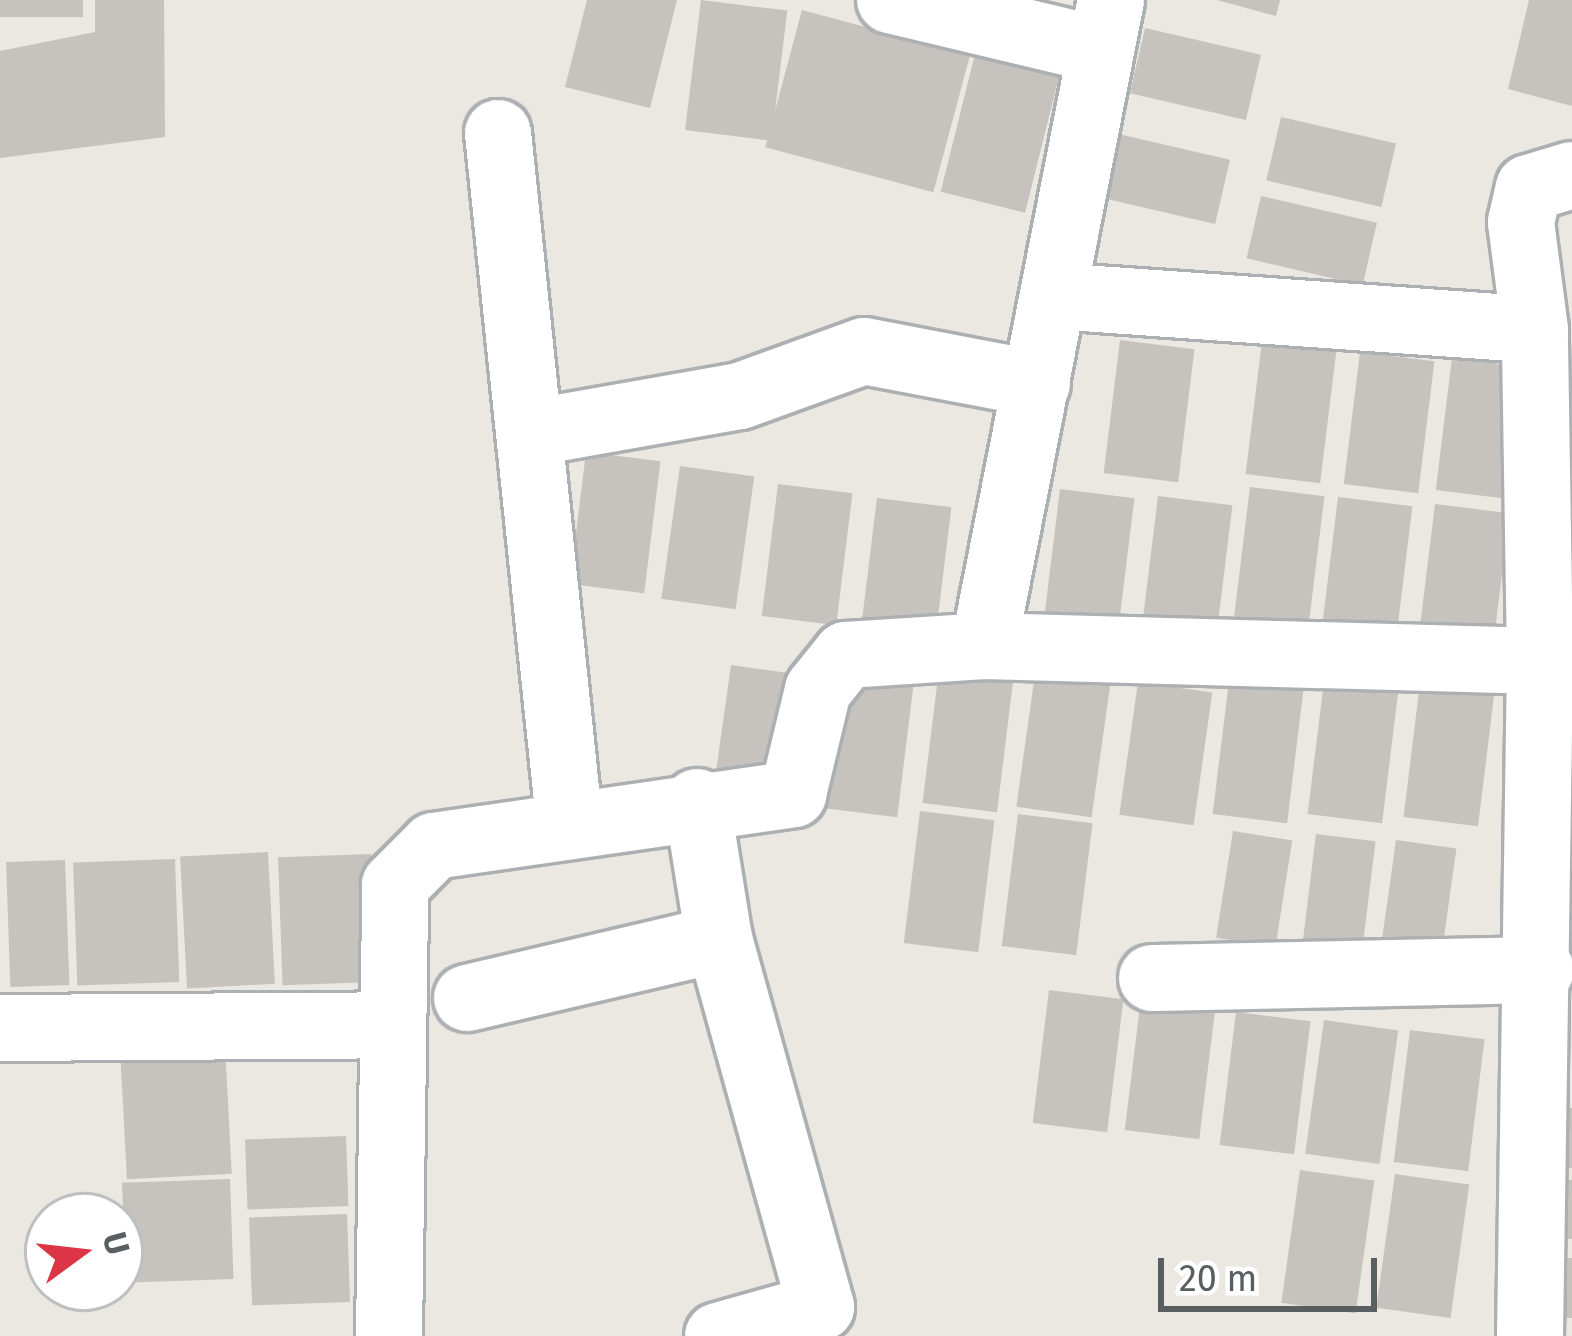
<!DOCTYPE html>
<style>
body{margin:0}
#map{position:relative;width:1572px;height:1336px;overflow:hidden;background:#ebe7e1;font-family:"Fira Sans",sans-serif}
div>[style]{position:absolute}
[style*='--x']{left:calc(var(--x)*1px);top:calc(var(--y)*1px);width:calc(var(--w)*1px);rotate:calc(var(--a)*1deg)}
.building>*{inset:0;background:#c6c2be;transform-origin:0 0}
.roads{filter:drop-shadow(3px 0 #acb0b3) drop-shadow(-3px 0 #acb0b3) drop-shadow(0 3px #acb0b3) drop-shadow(0 -3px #acb0b3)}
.minor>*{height:66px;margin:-33px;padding:0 33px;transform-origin:33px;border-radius:33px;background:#fff}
span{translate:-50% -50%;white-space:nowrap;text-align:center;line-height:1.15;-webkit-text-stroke:12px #fff;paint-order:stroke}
.north{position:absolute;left:24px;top:1192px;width:120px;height:120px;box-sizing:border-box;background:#fff;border:3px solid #bdbfc0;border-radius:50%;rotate:75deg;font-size:33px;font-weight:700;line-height:48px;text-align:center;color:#595e61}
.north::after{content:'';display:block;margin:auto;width:42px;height:54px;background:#dc3646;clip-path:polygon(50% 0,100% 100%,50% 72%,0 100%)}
.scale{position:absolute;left:1158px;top:1258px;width:219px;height:54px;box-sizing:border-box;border:6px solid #595e61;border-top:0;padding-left:15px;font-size:36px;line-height:42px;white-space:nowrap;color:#595e61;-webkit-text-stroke:9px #fff;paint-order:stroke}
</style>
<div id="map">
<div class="building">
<i style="left:0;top:0;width:83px;height:17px"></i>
<i style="clip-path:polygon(95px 0,164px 0,165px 137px,0 158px,0 51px,95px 32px)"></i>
<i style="clip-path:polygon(587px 0,677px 0,650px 108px,565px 87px)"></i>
<i style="left:701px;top:0;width:87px;height:131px;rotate:7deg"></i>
<i style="clip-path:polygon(1217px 0,1280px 0,1276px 16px)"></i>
<i style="clip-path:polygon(1529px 0,1572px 0,1572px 106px,1508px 89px)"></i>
<i style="left:802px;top:10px;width:174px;height:142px;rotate:15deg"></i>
<i style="left:1145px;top:28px;width:119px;height:67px;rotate:13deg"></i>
<i style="left:975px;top:54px;width:87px;height:142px;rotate:14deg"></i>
<i style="left:1281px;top:117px;width:118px;height:65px;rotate:13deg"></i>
<i style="left:1114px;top:133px;width:119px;height:66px;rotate:13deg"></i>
<i style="left:1261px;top:196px;width:119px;height:64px;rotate:13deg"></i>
<i style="left:1120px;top:340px;width:75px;height:134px;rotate:7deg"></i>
<i style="left:1262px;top:341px;width:75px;height:134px;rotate:7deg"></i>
<i style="left:1360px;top:352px;width:75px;height:133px;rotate:7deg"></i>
<i style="left:1452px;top:358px;width:75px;height:133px;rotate:7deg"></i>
<i style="left:586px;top:452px;width:75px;height:133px;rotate:7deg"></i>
<i style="left:680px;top:466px;width:75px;height:134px;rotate:8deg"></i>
<i style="left:778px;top:484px;width:75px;height:133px;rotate:7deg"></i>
<i style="left:1250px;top:487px;width:75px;height:134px;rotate:7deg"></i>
<i style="left:1060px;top:489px;width:75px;height:134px;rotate:7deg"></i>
<i style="left:1158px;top:496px;width:75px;height:134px;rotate:7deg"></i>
<i style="left:1338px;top:497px;width:75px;height:133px;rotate:7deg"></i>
<i style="left:877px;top:498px;width:75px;height:133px;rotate:7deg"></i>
<i style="left:1435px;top:504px;width:75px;height:133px;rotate:7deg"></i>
<i style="left:731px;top:665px;width:75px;height:117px;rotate:8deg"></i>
<i style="left:939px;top:669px;width:75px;height:135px;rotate:7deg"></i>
<i style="left:1035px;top:674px;width:76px;height:134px;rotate:8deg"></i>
<i style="left:839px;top:676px;width:75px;height:133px;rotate:7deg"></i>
<i style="left:1229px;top:681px;width:75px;height:134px;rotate:7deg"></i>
<i style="left:1324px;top:681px;width:75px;height:134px;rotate:7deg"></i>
<i style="left:1138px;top:682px;width:75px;height:134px;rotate:8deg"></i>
<i style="left:1420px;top:683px;width:75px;height:135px;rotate:7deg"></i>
<i style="left:920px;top:811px;width:75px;height:133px;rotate:7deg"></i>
<i style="left:1018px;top:814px;width:75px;height:133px;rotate:7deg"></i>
<i style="left:1233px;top:831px;width:60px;height:108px;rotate:9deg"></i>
<i style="left:1316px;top:834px;width:60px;height:106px;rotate:7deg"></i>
<i style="left:1396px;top:840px;width:61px;height:108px;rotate:8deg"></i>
<i style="left:268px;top:852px;width:132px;height:88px;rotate:87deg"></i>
<i style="left:371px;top:854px;width:128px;height:93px;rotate:88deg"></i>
<i style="left:175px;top:859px;width:123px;height:102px;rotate:88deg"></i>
<i style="left:65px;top:860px;width:125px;height:59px;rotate:88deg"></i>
<i style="left:1049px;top:990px;width:75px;height:134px;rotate:7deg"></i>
<i style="left:1141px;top:998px;width:75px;height:133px;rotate:7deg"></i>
<i style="left:1236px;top:1012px;width:75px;height:134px;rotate:7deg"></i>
<i style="left:1324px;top:1020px;width:75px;height:135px;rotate:8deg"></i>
<i style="left:1410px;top:1030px;width:75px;height:133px;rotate:7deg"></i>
<i style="left:225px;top:1045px;width:129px;height:105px;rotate:87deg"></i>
<i style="left:1558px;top:1108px;width:14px;height:60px"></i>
<i style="left:346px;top:1136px;width:70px;height:101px;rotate:88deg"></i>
<i style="left:1300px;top:1170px;width:75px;height:134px;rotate:8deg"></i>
<i style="left:1395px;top:1174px;width:75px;height:135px;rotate:8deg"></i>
<i style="left:230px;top:1179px;width:100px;height:108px;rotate:88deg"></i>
<i style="left:1560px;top:1180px;width:12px;height:59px"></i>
<i style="left:347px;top:1214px;width:88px;height:98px;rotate:88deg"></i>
<i style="left:1563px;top:1258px;width:9px;height:60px"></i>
</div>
<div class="roads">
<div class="minor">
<i style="--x:890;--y:0;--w:211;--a:13.4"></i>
<i style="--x:498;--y:133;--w:690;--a:84.09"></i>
<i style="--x:1054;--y:296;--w:482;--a:4"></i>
<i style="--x:530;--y:433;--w:213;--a:-10"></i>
<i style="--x:740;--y:396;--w:132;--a:-19.9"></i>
<i style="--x:864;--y:351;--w:176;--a:10.8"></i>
<i style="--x:984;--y:646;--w:658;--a:-78.88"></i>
<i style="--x:697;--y:802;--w:139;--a:80.9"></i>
<i style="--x:719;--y:939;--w:382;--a:74.5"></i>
<i style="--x:821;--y:1307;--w:107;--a:164.3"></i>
<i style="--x:1152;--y:978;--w:389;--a:-1.2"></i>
<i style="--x:467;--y:998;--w:259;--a:-13.2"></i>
<i style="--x:0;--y:1028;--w:393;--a:-0.4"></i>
<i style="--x:389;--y:1336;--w:451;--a:-89.2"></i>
<i style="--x:395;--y:885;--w:55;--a:-45"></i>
<i style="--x:434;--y:846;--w:363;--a:-8.2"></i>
<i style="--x:793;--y:794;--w:107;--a:-76.5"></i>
<i style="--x:818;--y:690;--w:45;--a:-51.3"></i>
<i style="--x:846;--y:655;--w:138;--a:-3.7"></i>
<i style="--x:984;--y:646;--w:556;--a:1.55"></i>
<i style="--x:1530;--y:1336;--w:675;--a:-89.15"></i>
<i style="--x:1540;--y:661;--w:331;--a:-90.9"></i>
<i style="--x:1535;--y:330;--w:109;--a:-97.4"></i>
<i style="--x:1521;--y:222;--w:35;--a:-77"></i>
<i style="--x:1529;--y:188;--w:45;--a:-16.8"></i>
</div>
</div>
<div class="north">U</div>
<div class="scale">20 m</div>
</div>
